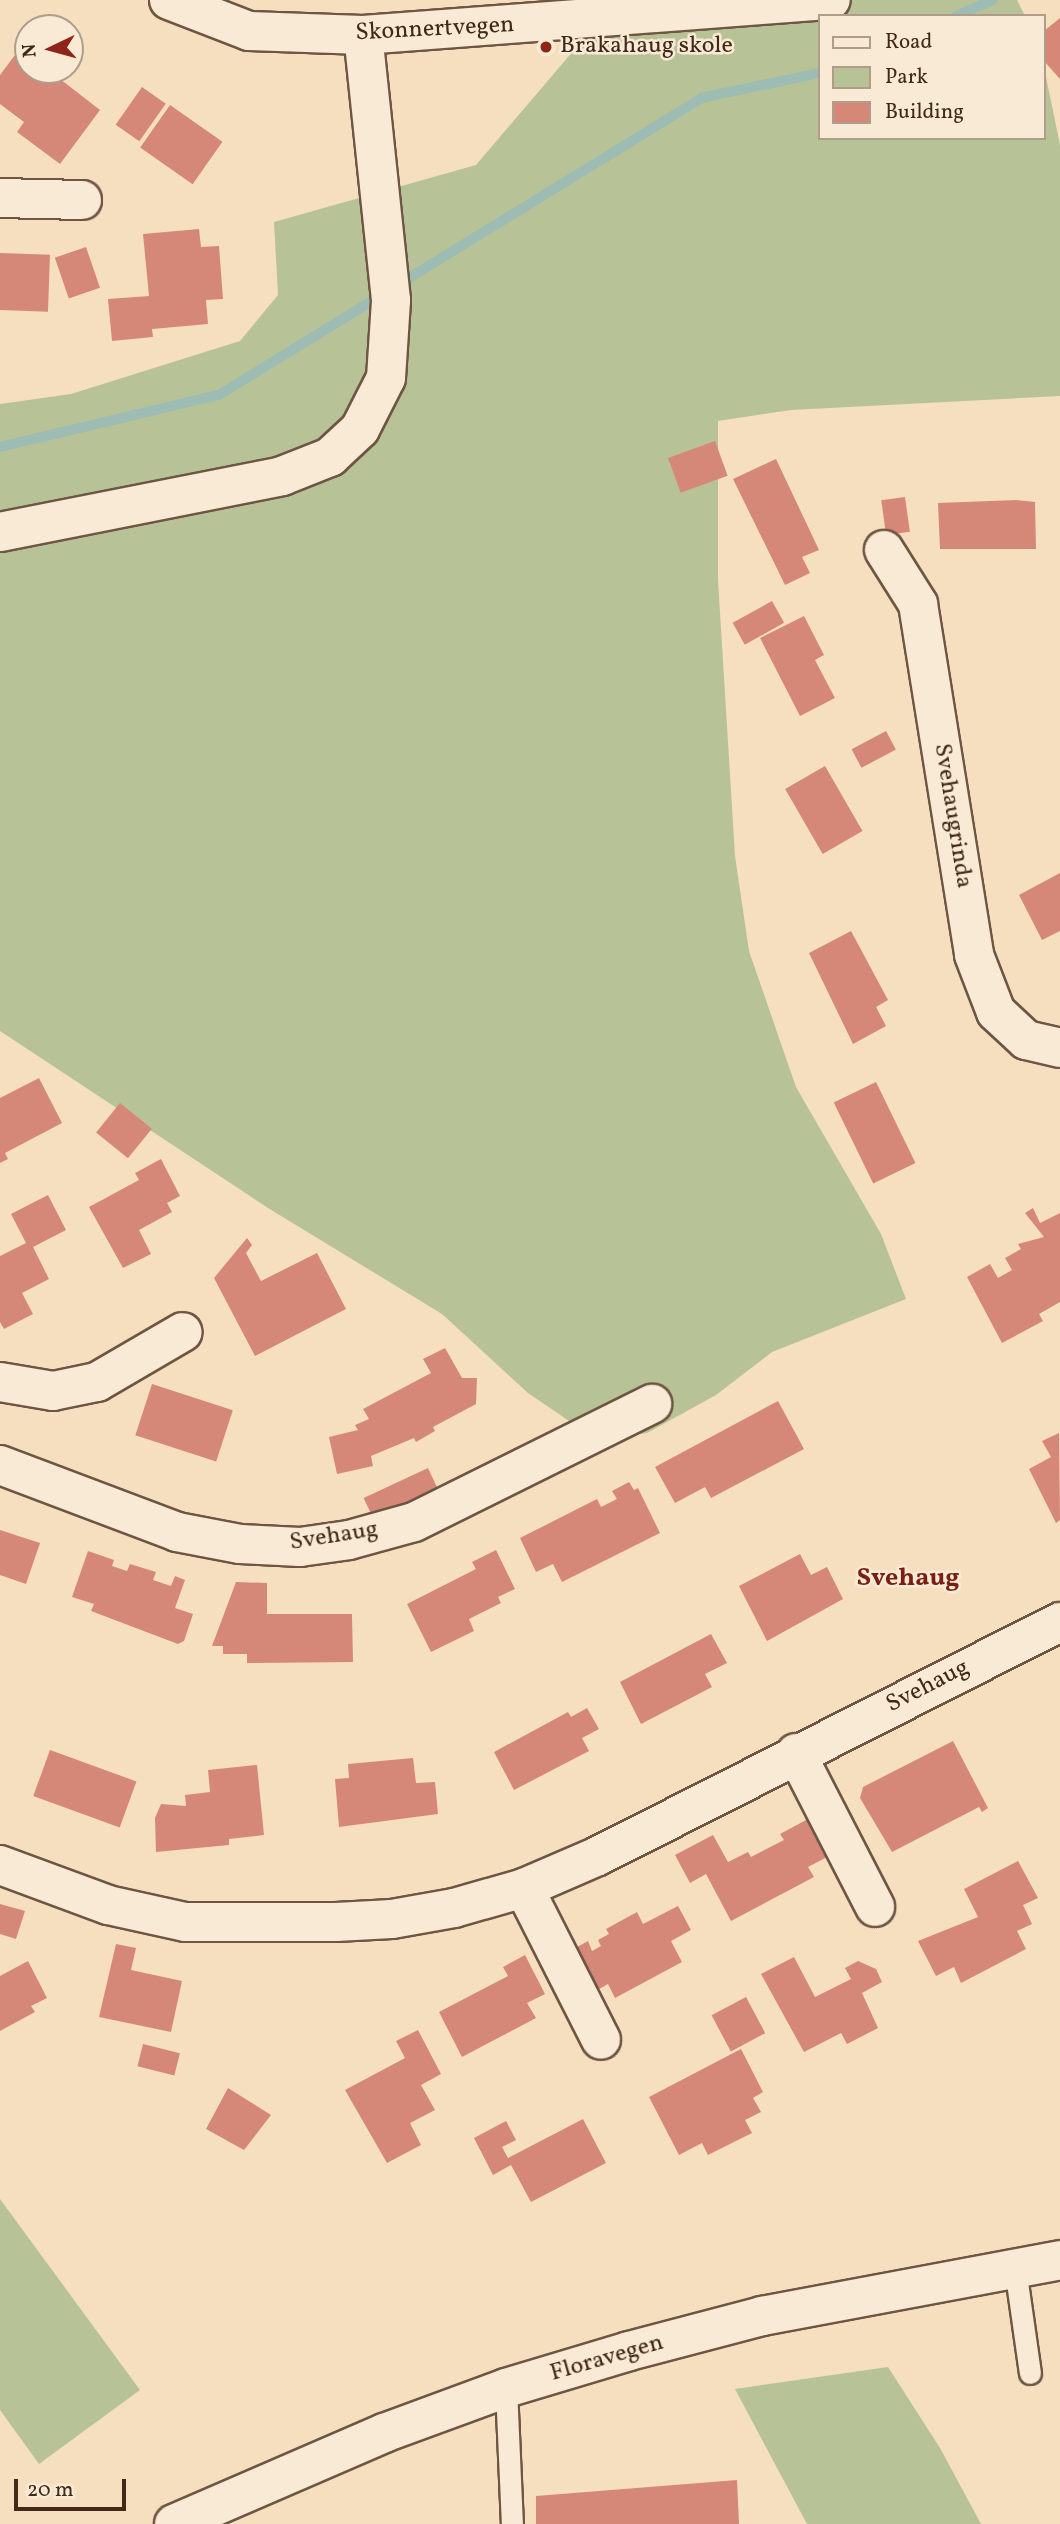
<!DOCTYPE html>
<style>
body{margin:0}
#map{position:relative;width:1060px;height:2524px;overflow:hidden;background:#f6dfbf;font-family:Vollkorn,serif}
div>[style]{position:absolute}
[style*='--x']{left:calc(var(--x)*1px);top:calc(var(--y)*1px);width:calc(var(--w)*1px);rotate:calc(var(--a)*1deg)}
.green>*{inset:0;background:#b7c396}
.stream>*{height:10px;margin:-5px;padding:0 5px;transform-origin:5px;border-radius:5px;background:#9dbcb4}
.building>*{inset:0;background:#d68878;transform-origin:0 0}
.roads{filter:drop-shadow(2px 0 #6e5643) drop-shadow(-2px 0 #6e5643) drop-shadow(0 2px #6e5643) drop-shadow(0 -2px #6e5643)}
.lane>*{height:21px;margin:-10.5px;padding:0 10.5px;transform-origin:10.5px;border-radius:10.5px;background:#f9ead5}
.street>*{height:38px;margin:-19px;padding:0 19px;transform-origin:19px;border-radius:19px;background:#f9ead5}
.secondary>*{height:38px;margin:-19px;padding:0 19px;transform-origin:19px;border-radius:19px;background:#f9ead5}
.dots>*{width:19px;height:19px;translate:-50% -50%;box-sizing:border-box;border:4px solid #f9ead5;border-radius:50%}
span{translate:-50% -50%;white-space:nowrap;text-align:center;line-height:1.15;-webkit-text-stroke:5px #f9ead5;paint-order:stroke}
.street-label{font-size:24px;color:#41291a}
.poi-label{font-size:24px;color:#41291a}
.left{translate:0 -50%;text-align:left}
.neighbourhood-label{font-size:26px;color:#7a1f14;font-weight:700}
.legend{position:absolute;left:818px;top:14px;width:228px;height:126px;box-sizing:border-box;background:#f9ead5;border:2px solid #af9d8a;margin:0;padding:9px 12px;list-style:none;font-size:21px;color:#41291a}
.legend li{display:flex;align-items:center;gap:14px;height:35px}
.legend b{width:35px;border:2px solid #af9d8a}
.north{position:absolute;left:14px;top:14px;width:70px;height:70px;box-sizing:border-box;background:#f9ead5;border:2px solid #af9d8a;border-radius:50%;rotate:265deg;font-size:19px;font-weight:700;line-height:28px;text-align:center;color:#41291a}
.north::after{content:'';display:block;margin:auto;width:24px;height:32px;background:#8f2418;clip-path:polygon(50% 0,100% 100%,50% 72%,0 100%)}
.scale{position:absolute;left:14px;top:2479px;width:112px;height:32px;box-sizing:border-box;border:4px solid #41291a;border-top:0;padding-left:9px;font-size:21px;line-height:24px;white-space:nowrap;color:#41291a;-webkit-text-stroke:5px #f9ead5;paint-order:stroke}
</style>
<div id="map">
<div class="green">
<i style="clip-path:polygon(791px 0,1017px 0,1025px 16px,820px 16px,820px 138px,1044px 138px,1044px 67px,1060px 145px,1060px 396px,791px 410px,718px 421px,718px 580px,735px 856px,749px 951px,796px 1087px,881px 1234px,906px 1299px,772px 1352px,716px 1395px,647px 1433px,597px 1440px,528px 1393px,442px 1314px,268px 1208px,0 1031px,0 404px,71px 394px,240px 341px,278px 295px,274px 222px,476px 165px,603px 16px)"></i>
<i style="clip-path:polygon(0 2199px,140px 2390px,39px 2464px,0 2410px)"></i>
<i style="clip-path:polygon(888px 2367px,940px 2448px,981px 2524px,807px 2524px,735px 2389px)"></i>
</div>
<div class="stream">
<i style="--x:956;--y:16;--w:40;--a:-23.4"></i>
<i style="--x:396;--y:286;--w:358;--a:-31.6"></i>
<i style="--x:701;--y:98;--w:122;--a:-11.9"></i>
<i style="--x:0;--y:447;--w:225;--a:-13.4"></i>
<i style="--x:219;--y:395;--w:193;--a:-31.6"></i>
</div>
<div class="building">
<i style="clip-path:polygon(1060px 18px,1060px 79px,1044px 61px,1044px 31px)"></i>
<i style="clip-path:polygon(18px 51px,28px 59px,28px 70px,42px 70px,57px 82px,60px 79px,100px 110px,60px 164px,17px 132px,24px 122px,0 104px,0 75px)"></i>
<i style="left:142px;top:87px;width:29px;height:46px;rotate:35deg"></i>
<i style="left:170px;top:105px;width:64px;height:52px;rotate:35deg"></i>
<i style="clip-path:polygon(199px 229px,201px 247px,219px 246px,223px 299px,206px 300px,208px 324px,152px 329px,153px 337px,112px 341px,108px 299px,149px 296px,143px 234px)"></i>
<i style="left:86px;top:247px;width:43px;height:33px;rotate:71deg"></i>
<i style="left:0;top:253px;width:50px;height:57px;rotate:2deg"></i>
<i style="left:715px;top:441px;width:37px;height:50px;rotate:70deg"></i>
<i style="clip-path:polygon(776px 459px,819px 550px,802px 557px,810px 573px,785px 585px,733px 479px)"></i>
<i style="left:905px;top:497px;width:35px;height:24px;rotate:82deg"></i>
<i style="clip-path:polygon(1016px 500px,1035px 502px,1036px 549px,940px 549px,938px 503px)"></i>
<i style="left:772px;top:601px;width:25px;height:45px;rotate:61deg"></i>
<i style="clip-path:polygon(804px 616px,824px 655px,815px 660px,835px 698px,800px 716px,760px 638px)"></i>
<i style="left:886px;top:731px;width:21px;height:39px;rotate:62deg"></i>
<i style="left:825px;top:766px;width:75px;height:46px;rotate:60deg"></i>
<i style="clip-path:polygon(1060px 873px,1060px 931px,1042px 940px,1019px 895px)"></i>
<i style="clip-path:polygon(851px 931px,888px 1000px,876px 1007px,886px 1026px,853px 1044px,809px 953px)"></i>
<i style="clip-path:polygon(39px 1078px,62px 1123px,5px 1153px,8px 1159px,0 1163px,0 1098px)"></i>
<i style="left:876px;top:1082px;width:90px;height:47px;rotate:64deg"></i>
<i style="left:120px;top:1103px;width:41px;height:38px;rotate:39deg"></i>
<i style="clip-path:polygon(161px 1159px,180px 1196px,167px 1203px,172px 1212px,139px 1230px,151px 1254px,123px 1268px,89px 1207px,139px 1180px,135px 1173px)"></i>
<i style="clip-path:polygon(48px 1195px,66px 1230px,33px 1247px,49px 1279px,22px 1293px,33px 1314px,4px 1329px,0 1322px,0 1256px,26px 1243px,11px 1214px)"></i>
<i style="clip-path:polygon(1033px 1208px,1040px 1223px,1060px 1213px,1060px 1302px,1039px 1314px,1043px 1321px,1002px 1343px,967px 1277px,990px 1264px,998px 1278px,1012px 1270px,1005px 1258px,1021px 1249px,1018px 1244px,1044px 1237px,1025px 1213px)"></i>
<i style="clip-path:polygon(247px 1238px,252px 1245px,246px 1253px,261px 1281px,317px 1253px,346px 1309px,255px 1356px,214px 1278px)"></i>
<i style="clip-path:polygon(445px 1348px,462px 1378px,477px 1378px,476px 1404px,433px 1427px,435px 1431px,416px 1442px,414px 1438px,371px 1456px,373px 1466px,337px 1474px,329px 1437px,358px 1430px,355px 1425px,369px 1419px,363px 1409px,431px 1373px,423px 1359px)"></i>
<i style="left:152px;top:1384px;width:85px;height:54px;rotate:18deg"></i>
<i style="clip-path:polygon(778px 1401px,804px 1449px,711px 1498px,705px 1487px,675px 1503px,655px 1467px)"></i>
<i style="clip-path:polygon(1059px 1433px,1060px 1520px,1056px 1523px,1029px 1469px,1051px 1457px,1042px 1441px)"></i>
<i style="left:428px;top:1468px;width:23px;height:71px;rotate:65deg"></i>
<i style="clip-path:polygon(629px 1482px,634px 1490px,638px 1488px,660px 1533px,562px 1582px,553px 1564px,536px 1572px,520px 1538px,597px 1499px,601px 1507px,617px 1499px,612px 1491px)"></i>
<i style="clip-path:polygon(0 1530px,40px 1543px,26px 1584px,0 1575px)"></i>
<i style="clip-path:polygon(496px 1550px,515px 1589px,498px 1597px,501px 1603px,469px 1619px,474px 1631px,431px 1652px,407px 1604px,476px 1569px,472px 1562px)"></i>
<i style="clip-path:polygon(88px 1551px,114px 1560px,112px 1566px,127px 1571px,130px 1564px,156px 1572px,153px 1580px,171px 1586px,175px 1576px,185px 1580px,175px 1608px,193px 1614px,184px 1641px,178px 1644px,91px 1611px,94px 1604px,72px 1597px)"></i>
<i style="clip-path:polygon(800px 1554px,811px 1575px,827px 1567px,843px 1599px,767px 1641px,739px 1586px)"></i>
<i style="clip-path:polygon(236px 1582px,267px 1583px,267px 1614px,352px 1614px,353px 1662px,247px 1663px,247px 1654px,223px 1654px,223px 1646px,212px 1646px)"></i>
<i style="clip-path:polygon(711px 1634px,727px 1663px,705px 1674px,712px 1687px,641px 1724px,620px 1682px)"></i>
<i style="clip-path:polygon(587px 1708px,599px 1729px,582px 1738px,589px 1751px,514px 1790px,494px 1752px,568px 1712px,571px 1717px)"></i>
<i style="clip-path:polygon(953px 1741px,988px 1808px,982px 1812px,979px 1807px,892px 1852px,860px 1798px,863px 1787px)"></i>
<i style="left:50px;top:1750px;width:92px;height:49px;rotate:20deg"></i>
<i style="clip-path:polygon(413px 1758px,416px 1783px,435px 1782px,438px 1814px,339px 1827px,335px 1779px,349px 1778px,348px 1764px)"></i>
<i style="clip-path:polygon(257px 1765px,264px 1835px,229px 1839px,229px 1845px,156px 1852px,155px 1818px,161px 1804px,186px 1806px,185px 1795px,210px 1792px,208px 1770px)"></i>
<i style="clip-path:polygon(808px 1819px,829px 1856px,808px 1867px,814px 1877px,731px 1921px,706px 1874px,690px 1883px,675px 1855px,713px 1835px,728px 1862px,748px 1852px,751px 1857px,784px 1840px,780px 1834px)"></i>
<i style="clip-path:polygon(1018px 1861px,1038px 1898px,1023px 1905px,1032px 1924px,1017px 1931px,1026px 1949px,961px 1983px,954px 1967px,936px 1976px,918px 1941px,978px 1917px,964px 1889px)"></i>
<i style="clip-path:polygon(0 1904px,25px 1911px,16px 1939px,0 1934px)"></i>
<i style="clip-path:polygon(678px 1906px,691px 1930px,671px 1941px,682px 1962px,615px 1998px,608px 1984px,592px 1993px,570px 1951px,588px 1941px,592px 1951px,601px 1946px,598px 1940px,609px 1934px,606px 1929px,637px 1912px,643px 1924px)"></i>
<i style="clip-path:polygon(116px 1944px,136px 1948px,131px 1970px,182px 1981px,171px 2032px,99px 2017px)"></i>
<i style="clip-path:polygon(525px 1955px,545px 1994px,527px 2003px,536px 2018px,462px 2057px,439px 2012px,508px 1976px,503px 1967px)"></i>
<i style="clip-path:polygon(794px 1957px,815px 1997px,851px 1979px,845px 1968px,858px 1961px,876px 1969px,882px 1982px,862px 1993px,878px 2028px,847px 2044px,841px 2033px,804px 2052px,761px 1974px)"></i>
<i style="clip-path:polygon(28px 1961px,47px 1998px,31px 2006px,35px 2012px,0 2031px,0 1976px)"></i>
<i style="left:746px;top:1997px;width:41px;height:39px;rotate:62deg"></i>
<i style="clip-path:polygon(418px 2030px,441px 2074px,421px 2085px,435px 2110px,410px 2123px,421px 2145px,387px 2163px,345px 2090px,405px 2058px,396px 2041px)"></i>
<i style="left:143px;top:2044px;width:38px;height:23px;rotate:14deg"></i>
<i style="clip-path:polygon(741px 2049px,763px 2092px,753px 2098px,761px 2112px,745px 2120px,752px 2133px,708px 2155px,702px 2143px,679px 2155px,649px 2097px)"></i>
<i style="clip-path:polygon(228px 2088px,271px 2115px,244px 2150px,206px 2129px)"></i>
<i style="clip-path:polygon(583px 2119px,606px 2163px,531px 2202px,511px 2165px,493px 2175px,474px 2138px,506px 2121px,516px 2140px,502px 2147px,508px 2158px)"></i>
<i style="clip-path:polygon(737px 2480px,739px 2524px,536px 2524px,536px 2496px)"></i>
</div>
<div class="roads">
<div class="lane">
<i style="--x:1015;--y:2268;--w:106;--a:81.9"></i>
<i style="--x:506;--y:2388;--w:136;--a:87.5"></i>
</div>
<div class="street">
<i style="--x:0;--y:198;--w:82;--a:1.4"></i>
<i style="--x:0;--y:532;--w:288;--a:-11.2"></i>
<i style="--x:282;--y:476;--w:52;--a:-21.6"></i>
<i style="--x:330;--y:457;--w:41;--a:-43"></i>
<i style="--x:360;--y:429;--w:57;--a:-63"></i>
<i style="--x:386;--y:378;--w:78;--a:-86.3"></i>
<i style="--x:391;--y:300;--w:266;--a:-96"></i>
<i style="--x:884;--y:550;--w:64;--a:57.8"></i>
<i style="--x:918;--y:604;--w:355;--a:80.9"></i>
<i style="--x:974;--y:955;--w:61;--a:68.9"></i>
<i style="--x:996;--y:1012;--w:41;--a:43"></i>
<i style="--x:1026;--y:1040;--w:35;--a:13"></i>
<i style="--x:0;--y:1382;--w:54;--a:9.6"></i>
<i style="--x:53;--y:1391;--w:45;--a:-11.6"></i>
<i style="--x:97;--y:1382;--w:99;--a:-30.2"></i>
<i style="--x:0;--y:1465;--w:189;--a:20.7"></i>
<i style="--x:177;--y:1532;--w:64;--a:10.8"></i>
<i style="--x:240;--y:1544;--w:60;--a:2.9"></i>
<i style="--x:300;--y:1547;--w:49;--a:-8.1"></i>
<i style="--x:349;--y:1540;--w:67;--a:-15.5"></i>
<i style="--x:414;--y:1522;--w:266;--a:-26.4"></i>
<i style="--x:796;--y:1753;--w:173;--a:62.8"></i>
<i style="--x:0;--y:1865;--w:115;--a:20.3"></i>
<i style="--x:108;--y:1905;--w:79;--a:12.4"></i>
<i style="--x:185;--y:1922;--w:151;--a:0"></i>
<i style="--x:336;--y:1922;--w:56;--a:-3.1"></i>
<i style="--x:392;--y:1919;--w:63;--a:-10.1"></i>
<i style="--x:454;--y:1908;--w:73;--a:-15.9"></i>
<i style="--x:524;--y:1888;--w:81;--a:-23.4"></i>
<i style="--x:598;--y:1856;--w:518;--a:-26.86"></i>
<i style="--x:524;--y:1888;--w:170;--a:63.1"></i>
</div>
<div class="secondary">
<i style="--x:169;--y:0;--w:86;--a:21.2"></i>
<i style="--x:249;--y:31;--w:114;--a:2"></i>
<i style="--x:363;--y:35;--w:469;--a:-4.3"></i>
<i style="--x:174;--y:2524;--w:229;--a:-23.4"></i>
<i style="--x:384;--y:2433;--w:130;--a:-20.2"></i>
<i style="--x:506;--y:2388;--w:128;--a:-16.7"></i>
<i style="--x:629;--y:2351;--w:138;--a:-14.7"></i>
<i style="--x:762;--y:2316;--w:303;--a:-10.6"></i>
</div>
</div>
<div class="dots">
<i style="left:546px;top:47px;background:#8f2418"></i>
</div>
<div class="street-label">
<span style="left:435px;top:30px;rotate:-3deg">Skonnertvegen</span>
<span style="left:952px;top:816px;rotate:81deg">Svehaugrinda</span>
<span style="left:334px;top:1537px;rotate:-9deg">Svehaug</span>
<span style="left:928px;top:1687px;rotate:-27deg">Svehaug</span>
<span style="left:607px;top:2359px;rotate:-16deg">Floravegen</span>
</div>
<div class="poi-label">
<span class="left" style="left:560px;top:47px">Brakahaug skole</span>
</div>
<div class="neighbourhood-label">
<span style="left:908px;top:1579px">Svehaug</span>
</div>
<ul class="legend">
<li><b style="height:9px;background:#f9ead5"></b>Road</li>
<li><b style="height:19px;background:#b7c396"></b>Park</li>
<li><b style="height:19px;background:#d68878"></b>Building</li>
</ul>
<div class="north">N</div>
<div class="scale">20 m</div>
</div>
